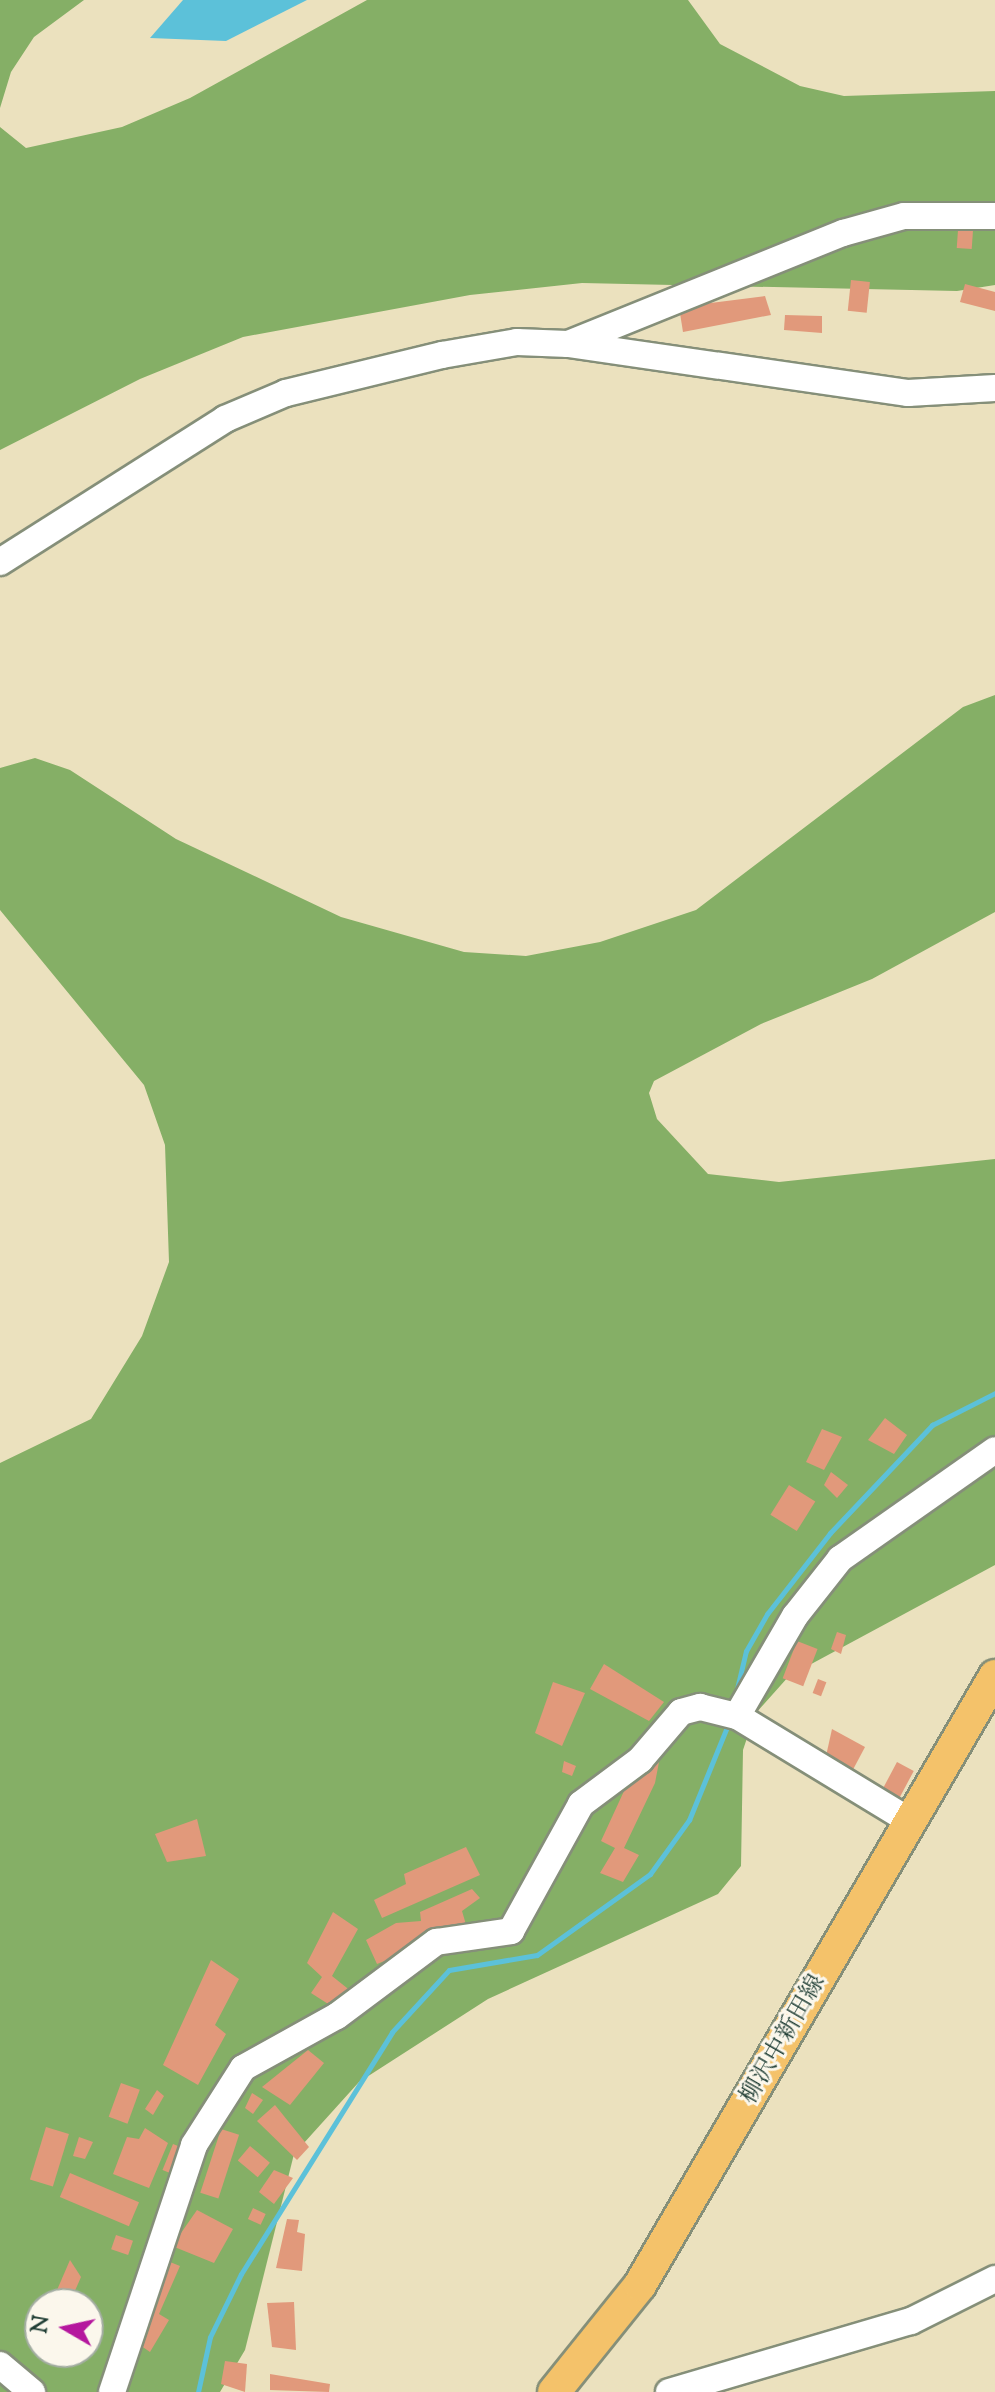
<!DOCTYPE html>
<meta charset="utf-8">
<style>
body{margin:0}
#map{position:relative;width:995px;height:2392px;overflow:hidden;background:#ebe1be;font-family:"Sorts Mill Goudy","Noto Serif JP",serif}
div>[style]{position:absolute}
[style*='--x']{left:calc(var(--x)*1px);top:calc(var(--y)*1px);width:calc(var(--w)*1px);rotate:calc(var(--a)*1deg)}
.forest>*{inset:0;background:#85af66}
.water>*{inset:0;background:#5cc1d9}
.stream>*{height:5px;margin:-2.5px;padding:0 2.5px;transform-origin:2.5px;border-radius:2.5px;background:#5cc1d9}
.building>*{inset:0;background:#e1997b;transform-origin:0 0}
.roads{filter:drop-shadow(2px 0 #858f79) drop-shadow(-2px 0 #858f79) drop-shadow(0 2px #858f79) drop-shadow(0 -2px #858f79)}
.minor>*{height:26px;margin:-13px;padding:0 13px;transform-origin:13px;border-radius:13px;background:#fff}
.major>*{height:32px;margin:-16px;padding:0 16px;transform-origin:16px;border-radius:16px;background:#f4c26a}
span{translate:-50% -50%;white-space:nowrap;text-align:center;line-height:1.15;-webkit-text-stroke:6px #fbf7ec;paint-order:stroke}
.street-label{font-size:24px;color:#1f3d34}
.north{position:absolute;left:24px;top:2288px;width:80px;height:80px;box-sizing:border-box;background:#fbf7ec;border:2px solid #a3ada2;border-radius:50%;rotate:279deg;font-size:22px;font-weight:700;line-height:32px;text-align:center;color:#1f3d34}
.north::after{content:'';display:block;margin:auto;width:28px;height:36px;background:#b5179e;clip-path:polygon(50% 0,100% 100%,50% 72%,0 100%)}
</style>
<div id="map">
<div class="forest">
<i style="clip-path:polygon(0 0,84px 0,34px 37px,11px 72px,0 108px)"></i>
<i style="clip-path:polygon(367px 0,688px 0,720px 44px,800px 86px,844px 96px,995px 91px,995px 285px,957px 291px,582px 283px,470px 295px,243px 337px,140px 379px,0 450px,0 127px,26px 148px,122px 127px,190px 98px)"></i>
<i style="clip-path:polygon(evenodd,995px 695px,995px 912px,872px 979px,761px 1024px,654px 1081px,649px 1093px,657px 1119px,708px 1174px,779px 1182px,995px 1159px,995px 1565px,789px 1676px,755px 1714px,743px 1750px,741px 1866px,718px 1894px,488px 1999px,359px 2082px,294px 2154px,245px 2350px,220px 2392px,0 2392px,0 1463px,91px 1419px,142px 1336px,169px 1262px,165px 1145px,144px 1085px,0 910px,0 768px,35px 758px,70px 770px,176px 839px,341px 917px,464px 952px,526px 956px,600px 942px,696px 910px,963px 707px,995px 695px,40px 2304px,88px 2304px,88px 2352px,40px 2352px,40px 2304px)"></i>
</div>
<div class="water">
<i style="clip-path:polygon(183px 0,307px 0,226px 41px,150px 38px)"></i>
</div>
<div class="stream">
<i style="--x:735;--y:1697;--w:47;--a:-76.6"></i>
<i style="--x:746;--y:1651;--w:43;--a:-60.4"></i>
<i style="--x:767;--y:1614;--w:103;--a:-52.1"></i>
<i style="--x:830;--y:1533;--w:149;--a:-46.6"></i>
<i style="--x:932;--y:1425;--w:71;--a:-26.9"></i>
<i style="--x:198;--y:2392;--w:56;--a:-77.7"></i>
<i style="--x:210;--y:2337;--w:70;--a:-63.8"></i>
<i style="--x:241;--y:2274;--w:285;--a:-58"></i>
<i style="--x:392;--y:2032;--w:84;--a:-47.4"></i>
<i style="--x:449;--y:1970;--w:89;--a:-9.7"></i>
<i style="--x:537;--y:1955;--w:139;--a:-35.6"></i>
<i style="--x:650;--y:1874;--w:67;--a:-54.2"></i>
<i style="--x:689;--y:1820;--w:106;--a:-67.8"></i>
</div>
<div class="building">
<i style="left:958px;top:230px;width:15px;height:18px;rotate:4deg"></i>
<i style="left:851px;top:280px;width:19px;height:31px;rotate:6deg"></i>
<i style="clip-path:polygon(965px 284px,995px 292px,995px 311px,960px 302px)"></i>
<i style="clip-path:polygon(765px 296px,771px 315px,683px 332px,679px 307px)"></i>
<i style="clip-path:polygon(785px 315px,822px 316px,822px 333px,784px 330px)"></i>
<i style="clip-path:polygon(885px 1418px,907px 1435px,894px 1454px,868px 1440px)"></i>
<i style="clip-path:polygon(822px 1429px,842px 1437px,824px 1470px,806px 1462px)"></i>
<i style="clip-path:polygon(831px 1472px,848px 1485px,837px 1498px,824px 1485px)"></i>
<i style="left:789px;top:1485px;width:31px;height:35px;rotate:32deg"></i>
<i style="clip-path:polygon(837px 1632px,846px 1635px,841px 1654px,831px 1649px)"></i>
<i style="left:797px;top:1641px;width:22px;height:40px;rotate:21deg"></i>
<i style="clip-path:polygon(604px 1664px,664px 1702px,649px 1721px,590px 1689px)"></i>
<i style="left:818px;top:1679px;width:9px;height:15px;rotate:21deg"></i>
<i style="clip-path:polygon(553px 1682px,585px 1693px,562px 1746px,535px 1733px)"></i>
<i style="clip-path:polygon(832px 1729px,865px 1747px,848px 1779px,824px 1765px)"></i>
<i style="clip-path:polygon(648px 1759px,659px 1762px,655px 1783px,624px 1848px,639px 1855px,623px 1882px,600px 1873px,615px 1848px,601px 1841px,630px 1778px)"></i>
<i style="clip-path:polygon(564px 1761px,576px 1766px,572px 1776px,562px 1772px)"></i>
<i style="left:897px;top:1762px;width:19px;height:36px;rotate:28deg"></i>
<i style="clip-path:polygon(197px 1819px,206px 1856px,167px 1862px,155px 1834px)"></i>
<i style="clip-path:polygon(466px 1847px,480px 1875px,382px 1918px,374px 1900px,406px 1884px,404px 1874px)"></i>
<i style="clip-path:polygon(472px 1889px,480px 1898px,462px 1911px,467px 1928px,377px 1964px,366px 1940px,396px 1923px,421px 1921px,420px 1912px)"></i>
<i style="clip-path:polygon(333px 1912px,358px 1929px,332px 1976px,352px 1992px,336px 2009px,311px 1993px,322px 1977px,307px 1963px)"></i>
<i style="clip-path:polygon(211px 1960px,239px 1979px,215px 2025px,226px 2034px,198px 2085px,163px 2065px)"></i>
<i style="clip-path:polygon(308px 2050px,324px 2063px,290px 2105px,262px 2087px)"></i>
<i style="left:121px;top:2083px;width:20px;height:36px;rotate:20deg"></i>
<i style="clip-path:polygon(157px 2090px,164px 2096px,153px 2115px,145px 2109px)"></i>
<i style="clip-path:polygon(252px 2093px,263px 2100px,253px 2114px,245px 2108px)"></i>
<i style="clip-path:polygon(275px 2105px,309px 2147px,297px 2160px,257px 2121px)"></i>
<i style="left:46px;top:2127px;width:24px;height:55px;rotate:17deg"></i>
<i style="clip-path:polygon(145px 2128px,168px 2143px,149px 2188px,113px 2174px,127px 2137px,139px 2139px)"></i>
<i style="left:221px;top:2129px;width:19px;height:67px;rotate:18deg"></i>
<i style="clip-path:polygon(79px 2137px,93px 2142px,85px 2159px,73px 2156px)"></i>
<i style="left:173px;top:2144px;width:16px;height:28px;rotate:22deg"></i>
<i style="left:250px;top:2146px;width:26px;height:19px;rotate:40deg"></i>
<i style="clip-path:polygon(274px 2170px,293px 2178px,274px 2204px,259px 2192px)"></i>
<i style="left:70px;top:2173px;width:75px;height:26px;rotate:23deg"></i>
<i style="left:253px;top:2208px;width:14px;height:12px;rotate:25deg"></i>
<i style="clip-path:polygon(197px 2210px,233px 2229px,214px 2263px,172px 2246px)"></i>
<i style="clip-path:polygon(287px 2219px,299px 2220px,297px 2232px,305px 2234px,302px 2271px,276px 2268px)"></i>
<i style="left:116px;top:2235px;width:18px;height:15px;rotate:19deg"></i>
<i style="clip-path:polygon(70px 2260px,81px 2277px,70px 2302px,54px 2297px)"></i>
<i style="clip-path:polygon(165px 2260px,180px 2266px,159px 2314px,169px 2320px,150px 2352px,134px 2341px)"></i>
<i style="clip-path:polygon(294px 2302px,296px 2350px,272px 2347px,267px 2303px)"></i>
<i style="clip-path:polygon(225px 2361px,247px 2364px,245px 2392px,221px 2384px)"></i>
<i style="clip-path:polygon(270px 2374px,330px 2384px,329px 2392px,270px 2390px)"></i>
</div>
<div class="roads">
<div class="minor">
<i style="--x:568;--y:344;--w:297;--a:-22"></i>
<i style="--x:843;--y:233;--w:63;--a:-15.6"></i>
<i style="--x:904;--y:216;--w:91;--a:0"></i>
<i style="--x:0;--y:562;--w:267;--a:-32.4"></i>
<i style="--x:225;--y:419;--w:66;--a:-23.1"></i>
<i style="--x:286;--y:393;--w:161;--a:-13.7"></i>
<i style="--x:442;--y:355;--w:76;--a:-9.8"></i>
<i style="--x:517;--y:342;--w:51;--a:2.2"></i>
<i style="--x:568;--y:344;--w:344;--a:8.2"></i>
<i style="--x:908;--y:393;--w:87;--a:-3.3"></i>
<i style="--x:737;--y:1716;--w:116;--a:-59.9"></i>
<i style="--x:795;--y:1616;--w:73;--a:-51.7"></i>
<i style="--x:840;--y:1559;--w:189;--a:-35.1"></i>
<i style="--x:0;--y:2365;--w:42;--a:40.2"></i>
<i style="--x:112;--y:2392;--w:260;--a:-71.6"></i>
<i style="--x:194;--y:2145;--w:91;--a:-57.5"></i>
<i style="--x:243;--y:2068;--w:107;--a:-29"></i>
<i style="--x:337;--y:2016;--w:124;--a:-36.8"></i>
<i style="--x:436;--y:1942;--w:76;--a:-8.3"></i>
<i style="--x:511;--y:1931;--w:145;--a:-61.1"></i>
<i style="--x:581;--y:1804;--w:74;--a:-36.7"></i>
<i style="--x:640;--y:1760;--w:63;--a:-49.5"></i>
<i style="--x:681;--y:1712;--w:20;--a:-15"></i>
<i style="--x:700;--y:1707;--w:38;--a:14"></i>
<i style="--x:737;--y:1716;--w:204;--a:31.3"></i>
<i style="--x:669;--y:2392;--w:252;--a:-16.4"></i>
<i style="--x:911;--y:2321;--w:94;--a:-26.6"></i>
</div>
<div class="major">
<i style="--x:554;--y:2392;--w:137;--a:-51.2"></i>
<i style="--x:640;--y:2285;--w:705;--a:-59.76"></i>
</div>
</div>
<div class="street-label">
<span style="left:784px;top:2040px;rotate:-60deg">柳沢中新田線</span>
</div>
<div class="north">N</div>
</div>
